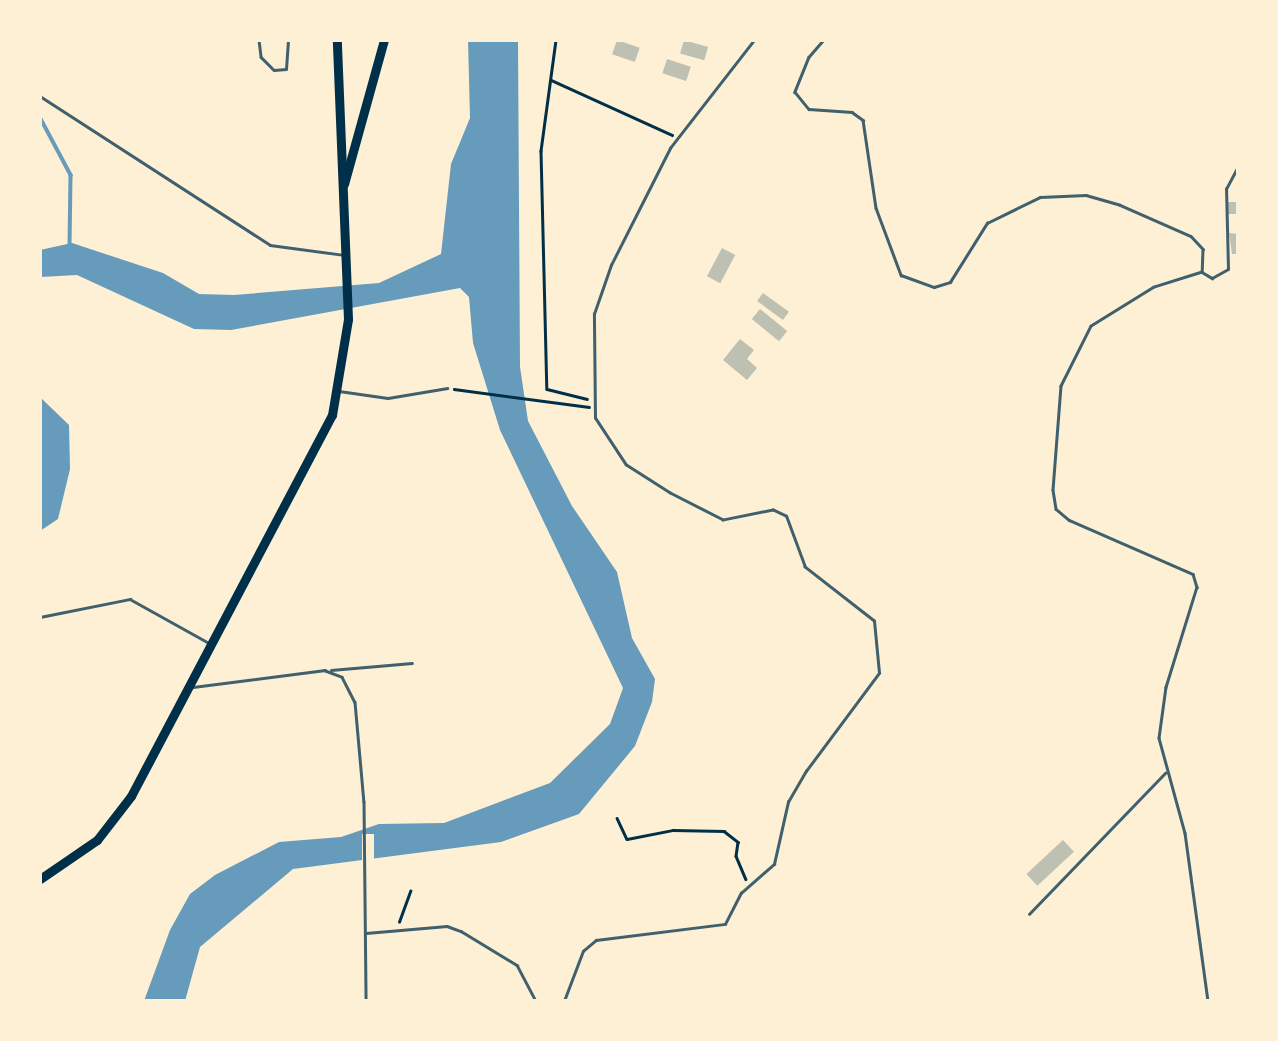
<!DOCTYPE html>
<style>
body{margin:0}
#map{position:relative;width:1278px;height:1041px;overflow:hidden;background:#fdf0d5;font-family:Bitter,serif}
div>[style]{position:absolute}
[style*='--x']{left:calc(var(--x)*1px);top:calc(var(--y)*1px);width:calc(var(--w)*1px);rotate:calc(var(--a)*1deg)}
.water>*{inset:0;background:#669bbc}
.pier>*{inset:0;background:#fdf0d5;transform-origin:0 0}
.stream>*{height:3.5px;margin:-1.75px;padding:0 1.75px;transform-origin:1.75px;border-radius:1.75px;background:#669bbc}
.building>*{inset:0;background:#bec0b2;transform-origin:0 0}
.path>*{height:2.5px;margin:-1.25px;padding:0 1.25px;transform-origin:1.25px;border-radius:1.25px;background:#003049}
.service>*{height:2.5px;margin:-1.25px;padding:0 1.25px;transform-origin:1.25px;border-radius:1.25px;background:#3f606c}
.secondary>*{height:9px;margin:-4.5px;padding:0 4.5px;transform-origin:4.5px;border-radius:4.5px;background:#003049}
span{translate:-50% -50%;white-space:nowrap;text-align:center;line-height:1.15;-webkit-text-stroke:7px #fdf0d5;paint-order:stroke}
.frame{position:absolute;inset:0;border:42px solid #fdf0d5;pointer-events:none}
</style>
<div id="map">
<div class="water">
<i style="clip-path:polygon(468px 40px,518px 40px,520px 367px,528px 421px,572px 506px,617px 572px,632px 638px,655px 679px,652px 702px,635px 746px,579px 814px,501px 842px,293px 869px,200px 947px,185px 1001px,144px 1001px,170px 930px,190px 894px,215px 875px,279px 842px,341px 837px,379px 824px,444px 823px,550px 783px,610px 724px,623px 688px,500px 430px,473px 343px,469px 297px,460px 288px,231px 330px,194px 329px,77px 275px,40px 277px,40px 250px,72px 243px,163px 273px,199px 294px,234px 295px,379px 283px,441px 254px,451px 164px,470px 118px)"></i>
<i style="clip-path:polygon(40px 397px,69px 425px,70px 469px,58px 519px,40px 531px)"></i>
</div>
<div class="pier">
<i style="left:362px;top:834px;width:12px;height:33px"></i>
</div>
<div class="stream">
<i style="--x:40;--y:117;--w:66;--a:61.9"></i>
<i style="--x:71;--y:175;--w:72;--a:90.8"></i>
</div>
<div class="building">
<i style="left:617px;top:40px;width:24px;height:15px;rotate:19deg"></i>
<i style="left:684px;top:40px;width:25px;height:14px;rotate:16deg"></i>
<i style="left:667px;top:59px;width:25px;height:15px;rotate:18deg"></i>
<i style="left:1228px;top:202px;width:10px;height:12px"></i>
<i style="clip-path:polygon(1229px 233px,1238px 234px,1238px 254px,1232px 254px)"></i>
<i style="left:722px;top:248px;width:15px;height:32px;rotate:28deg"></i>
<i style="left:763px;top:293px;width:32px;height:10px;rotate:36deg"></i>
<i style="left:760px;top:309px;width:35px;height:13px;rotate:39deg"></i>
<i style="clip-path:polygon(740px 339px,754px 350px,747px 359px,757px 368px,747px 380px,723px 360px)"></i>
<i style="left:1063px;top:840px;width:16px;height:50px;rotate:47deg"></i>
</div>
<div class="path">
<i style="--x:556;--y:40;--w:112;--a:97.7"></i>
<i style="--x:541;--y:151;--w:238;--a:88.6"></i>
<i style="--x:547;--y:389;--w:41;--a:14"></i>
<i style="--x:551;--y:80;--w:133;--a:24.4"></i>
<i style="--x:454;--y:389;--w:136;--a:7.6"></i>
<i style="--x:617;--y:818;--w:23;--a:65"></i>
<i style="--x:627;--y:839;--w:47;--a:-11.1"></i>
<i style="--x:673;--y:830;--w:51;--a:1.1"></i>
<i style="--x:724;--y:831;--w:18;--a:38"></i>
<i style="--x:738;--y:842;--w:14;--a:98"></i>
<i style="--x:736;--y:856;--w:25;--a:67"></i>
<i style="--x:399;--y:922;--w:33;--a:-70"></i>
</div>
<div class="service">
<i style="--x:259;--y:40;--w:17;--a:83"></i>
<i style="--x:261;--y:57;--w:18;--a:45"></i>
<i style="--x:274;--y:70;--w:12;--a:-5"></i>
<i style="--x:286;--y:69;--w:29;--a:-86"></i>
<i style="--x:824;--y:40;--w:23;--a:131"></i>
<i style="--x:809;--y:57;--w:38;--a:112"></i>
<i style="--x:795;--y:92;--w:22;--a:51"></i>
<i style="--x:809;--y:109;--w:43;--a:4"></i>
<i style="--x:852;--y:112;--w:14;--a:36"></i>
<i style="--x:863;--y:120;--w:89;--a:81.6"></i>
<i style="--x:876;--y:208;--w:72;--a:69.5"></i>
<i style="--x:901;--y:275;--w:35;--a:20"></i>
<i style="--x:934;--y:287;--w:17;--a:-17"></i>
<i style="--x:950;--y:282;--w:70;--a:-57.9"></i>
<i style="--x:987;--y:223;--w:59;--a:-26.1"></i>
<i style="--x:1040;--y:197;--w:46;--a:-2.5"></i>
<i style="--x:1086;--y:195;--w:35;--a:16"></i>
<i style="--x:1120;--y:205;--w:77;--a:23.6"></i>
<i style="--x:1191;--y:236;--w:18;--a:47"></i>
<i style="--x:1203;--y:249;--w:23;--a:92"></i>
<i style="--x:1202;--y:272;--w:50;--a:162.6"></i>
<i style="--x:1154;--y:287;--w:74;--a:148.2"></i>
<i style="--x:1091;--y:326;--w:67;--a:116.6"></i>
<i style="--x:1061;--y:386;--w:104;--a:94.4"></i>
<i style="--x:1053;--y:490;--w:19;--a:81"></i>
<i style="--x:1056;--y:509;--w:17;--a:40"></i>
<i style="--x:1069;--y:520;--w:135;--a:23.5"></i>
<i style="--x:1193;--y:574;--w:14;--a:73"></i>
<i style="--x:1197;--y:587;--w:105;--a:107.2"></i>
<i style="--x:1166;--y:687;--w:51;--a:97.8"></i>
<i style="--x:1159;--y:738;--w:98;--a:74.7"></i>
<i style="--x:1185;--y:833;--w:170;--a:82.2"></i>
<i style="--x:40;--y:96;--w:274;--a:32.9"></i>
<i style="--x:270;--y:245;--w:76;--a:7.6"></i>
<i style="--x:1202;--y:272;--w:12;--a:31"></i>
<i style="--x:1212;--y:278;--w:18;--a:-29"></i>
<i style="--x:1228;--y:269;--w:80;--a:-91.4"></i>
<i style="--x:1226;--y:189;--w:26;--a:-62"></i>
<i style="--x:339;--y:391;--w:49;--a:8.1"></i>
<i style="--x:388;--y:398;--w:60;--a:-9.6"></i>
<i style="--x:40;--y:617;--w:92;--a:-11.3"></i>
<i style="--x:130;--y:599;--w:90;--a:29.1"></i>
<i style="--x:324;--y:670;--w:19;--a:21"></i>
<i style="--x:342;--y:677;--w:28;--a:63"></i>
<i style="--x:355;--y:702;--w:100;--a:84.9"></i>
<i style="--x:364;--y:802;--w:199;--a:89.4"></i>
<i style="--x:331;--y:670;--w:81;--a:-4.9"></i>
<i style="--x:193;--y:687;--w:133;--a:-7.3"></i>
<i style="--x:1029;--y:914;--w:196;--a:-46"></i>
<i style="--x:366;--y:933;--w:81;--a:-4.9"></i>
<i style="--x:447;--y:926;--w:15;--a:20"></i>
<i style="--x:461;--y:931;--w:66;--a:31.3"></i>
<i style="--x:517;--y:965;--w:41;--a:62.2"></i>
<i style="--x:564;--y:1001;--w:53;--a:-69.2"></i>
<i style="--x:583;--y:951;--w:17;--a:-40"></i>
<i style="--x:596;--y:940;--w:130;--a:-7.1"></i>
<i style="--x:725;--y:924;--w:35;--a:-63"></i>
<i style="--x:741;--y:893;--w:44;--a:-41.3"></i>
<i style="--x:774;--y:864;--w:64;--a:-77.3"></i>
<i style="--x:788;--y:802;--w:36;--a:-60"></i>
<i style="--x:806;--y:771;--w:122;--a:-53.3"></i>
<i style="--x:879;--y:673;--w:52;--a:-95.5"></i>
<i style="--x:874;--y:621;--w:88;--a:-142"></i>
<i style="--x:805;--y:567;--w:54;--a:-110.4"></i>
<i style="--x:786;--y:516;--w:14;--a:-155"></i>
<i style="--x:773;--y:510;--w:51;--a:168.7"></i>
<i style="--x:723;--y:520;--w:59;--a:-153"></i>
<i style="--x:670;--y:493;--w:52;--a:-147.5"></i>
<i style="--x:626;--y:465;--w:56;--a:-123.4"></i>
<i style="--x:595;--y:418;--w:104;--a:-90.6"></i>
<i style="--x:594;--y:314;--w:52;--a:-70.9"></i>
<i style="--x:611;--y:265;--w:131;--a:-63.2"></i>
<i style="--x:670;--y:148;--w:137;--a:-52.1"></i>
</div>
<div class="secondary">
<i style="--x:344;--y:184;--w:149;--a:-74.5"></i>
<i style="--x:40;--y:879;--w:69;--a:-34.4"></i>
<i style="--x:97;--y:840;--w:56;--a:-52.3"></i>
<i style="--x:131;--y:796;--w:431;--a:-62.2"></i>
<i style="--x:332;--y:415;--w:97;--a:-80.5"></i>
<i style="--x:348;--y:319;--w:279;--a:-92.3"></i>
</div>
<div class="frame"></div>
</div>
